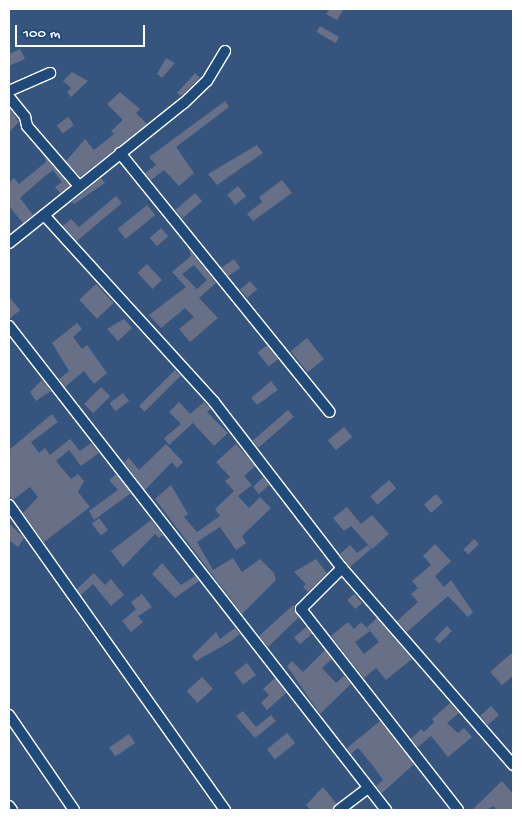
<!DOCTYPE html>
<style>
body{margin:0}
#map{position:relative;width:522px;height:819px;overflow:hidden;background:#35557e;font-family:"Gochi Hand",sans-serif}
div>[style]{position:absolute}
[style*='--x']{left:calc(var(--x)*1px);top:calc(var(--y)*1px);width:calc(var(--w)*1px);rotate:calc(var(--a)*1deg)}
.building>*{inset:0;background:#677087;transform-origin:0 0}
.roads{filter:drop-shadow(1px 0 #fff) drop-shadow(-1px 0 #fff) drop-shadow(0 1px #fff) drop-shadow(0 -1px #fff)}
.street>*{height:10px;margin:-5px;padding:0 5px;transform-origin:5px;border-radius:5px;background:#1f4a7a}
span{translate:-50% -50%;white-space:nowrap;text-align:center;line-height:1.15;-webkit-text-stroke:4px #1f4a7a;paint-order:stroke}
.frame{position:absolute;inset:0;border:10px solid #fff;pointer-events:none}
.scale{position:absolute;left:15px;top:25px;width:130px;height:22px;box-sizing:border-box;border:2px solid #fff;border-top:0;padding-left:6px;font-size:15px;line-height:18px;white-space:nowrap;color:#fff;-webkit-text-stroke:4px #1f4a7a;paint-order:stroke}
</style>
<div id="map">
<div class="building">
<i style="clip-path:polygon(330px 9px,344px 9px,337px 20px,326px 14px)"></i>
<i style="left:320px;top:26px;width:22px;height:7px;rotate:30deg"></i>
<i style="clip-path:polygon(20px 49px,25px 59px,9px 66px,9px 54px)"></i>
<i style="clip-path:polygon(166px 58px,175px 63px,162px 78px,157px 74px)"></i>
<i style="clip-path:polygon(72px 72px,88px 81px,71px 97px,67px 92px,71px 88px,63px 81px)"></i>
<i style="clip-path:polygon(195px 73px,200px 78px,181px 96px,177px 93px)"></i>
<i style="clip-path:polygon(120px 92px,140px 109px,136px 113px,147px 124px,80px 177px,66px 161px,85px 139px,94px 150px,114px 134px,111px 131px,123px 120px,107px 104px)"></i>
<i style="clip-path:polygon(225px 101px,229px 107px,176px 147px,194px 173px,179px 186px,164px 170px,151px 180px,145px 173px,156px 165px,149px 157px)"></i>
<i style="clip-path:polygon(9px 108px,19px 122px,9px 132px)"></i>
<i style="left:68px;top:117px;width:10px;height:14px;rotate:53deg"></i>
<i style="clip-path:polygon(257px 145px,263px 153px,217px 185px,208px 174px)"></i>
<i style="clip-path:polygon(44px 156px,70px 186px,60px 193px,55px 187px,62px 182px,53px 170px,45px 176px,20px 198px,33px 215px,23px 223px,9px 206px,9px 183px,14px 178px,19px 184px,46px 162px)"></i>
<i style="clip-path:polygon(101px 178px,105px 183px,74px 204px,72px 202px)"></i>
<i style="clip-path:polygon(282px 180px,292px 193px,253px 221px,247px 214px,262px 202px,259px 197px)"></i>
<i style="left:238px;top:186px;width:13px;height:14px;rotate:51deg"></i>
<i style="left:195px;top:193px;width:11px;height:26px;rotate:49deg"></i>
<i style="clip-path:polygon(116px 196px,122px 203px,77px 241px,63px 226px,71px 219px,79px 227px)"></i>
<i style="left:147px;top:205px;width:13px;height:38px;rotate:51deg"></i>
<i style="left:161px;top:228px;width:11px;height:15px;rotate:49deg"></i>
<i style="clip-path:polygon(evenodd,189px 249px,216px 283px,199px 298px,218px 318px,190px 342px,179px 329px,194px 317px,185px 308px,161px 328px,149px 315px,186px 287px,172px 272px,191px 256px,189px 249px,194px 265px,207px 280px,197px 289px,182px 274px,194px 265px)"></i>
<i style="left:234px;top:259px;width:11px;height:15px;rotate:56deg"></i>
<i style="left:147px;top:264px;width:22px;height:13px;rotate:47deg"></i>
<i style="left:250px;top:281px;width:11px;height:13px;rotate:49deg"></i>
<i style="left:96px;top:284px;width:26px;height:23px;rotate:47deg"></i>
<i style="clip-path:polygon(9px 297px,20px 310px,9px 319px)"></i>
<i style="clip-path:polygon(124px 319px,132px 328px,118px 341px,107px 329px)"></i>
<i style="clip-path:polygon(77px 323px,82px 329px,73px 337px,82px 349px,87px 345px,107px 373px,94px 384px,84px 371px,65px 387px,59px 379px,69px 371px,52px 343px)"></i>
<i style="left:307px;top:338px;width:27px;height:21px;rotate:51deg"></i>
<i style="left:267px;top:345px;width:18px;height:12px;rotate:52deg"></i>
<i style="left:175px;top:370px;width:8px;height:51px;rotate:45deg"></i>
<i style="clip-path:polygon(42px 380px,51px 391px,36px 401px,30px 392px)"></i>
<i style="clip-path:polygon(271px 381px,278px 390px,257px 405px,251px 398px)"></i>
<i style="left:101px;top:387px;width:13px;height:24px;rotate:45deg"></i>
<i style="left:123px;top:393px;width:10px;height:17px;rotate:53deg"></i>
<i style="clip-path:polygon(179px 402px,190px 414px,204px 402px,211px 409px,207px 412px,228px 433px,214px 446px,193px 423px,169px 445px,164px 438px,181px 424px,169px 412px)"></i>
<i style="left:288px;top:410px;width:9px;height:47px;rotate:49deg"></i>
<i style="clip-path:polygon(52px 414px,58px 422px,31px 442px,39px 453px,45px 448px,50px 455px,70px 439px,80px 451px,91px 443px,99px 453px,81px 466px,69px 450px,56px 461px,71px 479px,78px 474px,84px 481px,78px 492px,90px 507px,44px 542px,23px 513px,38px 497px,30px 487px,13px 500px,9px 494px,9px 450px)"></i>
<i style="left:344px;top:427px;width:13px;height:21px;rotate:51deg"></i>
<i style="clip-path:polygon(166px 444px,183px 462px,177px 468px,172px 462px,145px 490px,124px 462px,129px 458px,139px 470px)"></i>
<i style="clip-path:polygon(236px 444px,255px 466px,244px 476px,252px 485px,238px 496px,249px 508px,260px 497px,271px 508px,242px 536px,246px 543px,236px 550px,220px 527px,197px 542px,213px 570px,233px 558px,242px 572px,260px 559px,274px 573px,276px 580px,242px 614px,155px 499px,171px 485px,188px 514px,184px 517px,197px 532px,220px 516px,215px 509px,234px 491px,225px 481px,230px 477px,216px 462px)"></i>
<i style="clip-path:polygon(116px 474px,131px 493px,94px 520px,89px 511px,118px 490px,109px 480px)"></i>
<i style="clip-path:polygon(263px 477px,269px 485px,259px 494px,253px 487px)"></i>
<i style="left:389px;top:480px;width:11px;height:25px;rotate:49deg"></i>
<i style="left:436px;top:494px;width:11px;height:16px;rotate:49deg"></i>
<i style="clip-path:polygon(347px 507px,361px 524px,372px 515px,389px 534px,372px 549px,351px 526px,344px 531px,333px 518px)"></i>
<i style="left:99px;top:518px;width:15px;height:9px;rotate:53deg"></i>
<i style="clip-path:polygon(151px 520px,163px 535px,159px 538px,155px 534px,123px 567px,111px 551px)"></i>
<i style="clip-path:polygon(9px 523px,24px 538px,18px 547px,9px 540px)"></i>
<i style="left:474px;top:539px;width:7px;height:15px;rotate:45deg"></i>
<i style="clip-path:polygon(435px 544px,451px 561px,435px 576px,444px 587px,451px 580px,473px 612px,468px 617px,448px 596px,407px 632px,397px 621px,418px 602px,411px 594px,418px 588px,412px 581px,431px 565px,423px 556px)"></i>
<i style="clip-path:polygon(350px 545px,357px 553px,368px 545px,371px 549px,350px 567px,340px 554px)"></i>
<i style="clip-path:polygon(316px 559px,327px 573px,308px 592px,303px 587px,306px 584px,294px 572px)"></i>
<i style="clip-path:polygon(162px 563px,181px 585px,195px 576px,199px 581px,175px 598px,152px 574px)"></i>
<i style="clip-path:polygon(94px 573px,105px 585px,111px 579px,124px 595px,111px 606px,93px 584px,81px 595px,77px 589px)"></i>
<i style="clip-path:polygon(142px 594px,152px 607px,138px 616px,143px 622px,131px 632px,122px 621px,136px 609px,131px 602px)"></i>
<i style="left:354px;top:594px;width:12px;height:9px;rotate:48deg"></i>
<i style="clip-path:polygon(293px 605px,299px 617px,268px 647px,259px 636px)"></i>
<i style="clip-path:polygon(377px 618px,412px 659px,386px 680px,376px 668px,364px 678px,331px 636px,348px 622px,354px 629px,361px 622px,370px 631px,355px 642px,364px 654px,379px 642px,367px 627px)"></i>
<i style="left:447px;top:626px;width:7px;height:18px;rotate:45deg"></i>
<i style="left:306px;top:627px;width:9px;height:16px;rotate:49deg"></i>
<i style="clip-path:polygon(235px 628px,240px 634px,228px 643px,196px 661px,192px 656px,216px 632px,220px 639px)"></i>
<i style="clip-path:polygon(325px 650px,332px 659px,322px 668px,336px 683px,344px 676px,351px 684px,320px 714px,287px 666px,292px 661px,303px 672px)"></i>
<i style="clip-path:polygon(513px 652px,513px 676px,502px 685px,490px 672px)"></i>
<i style="left:247px;top:663px;width:15px;height:16px;rotate:53deg"></i>
<i style="left:202px;top:677px;width:16px;height:21px;rotate:47deg"></i>
<i style="clip-path:polygon(275px 678px,286px 693px,267px 710px,261px 703px,269px 695px,263px 689px)"></i>
<i style="clip-path:polygon(450px 703px,459px 713px,447px 723px,458px 733px,464px 728px,472px 737px,448px 757px,431px 736px,418px 747px,411px 739px,421px 729px,424px 732px,434px 722px,432px 719px)"></i>
<i style="left:491px;top:706px;width:12px;height:15px;rotate:48deg"></i>
<i style="clip-path:polygon(243px 711px,256px 727px,271px 715px,276px 721px,255px 738px,236px 716px)"></i>
<i style="clip-path:polygon(380px 721px,414px 764px,382px 793px,376px 786px,383px 780px,374px 767px,358px 748px,351px 754px,347px 748px)"></i>
<i style="left:287px;top:733px;width:13px;height:26px;rotate:51deg"></i>
<i style="left:129px;top:734px;width:11px;height:24px;rotate:56deg"></i>
<i style="clip-path:polygon(502px 781px,513px 794px,513px 810px,497px 810px,493px 806px,487px 810px,472px 810px)"></i>
<i style="clip-path:polygon(323px 787px,336px 803px,332px 810px,311px 810px,306px 805px)"></i>
</div>
<div class="roads">
<div class="street">
<i style="--x:9;--y:91;--w:45;--a:-23.7"></i>
<i style="--x:9;--y:97;--w:26;--a:51"></i>
<i style="--x:25;--y:117;--w:9;--a:77"></i>
<i style="--x:27;--y:126;--w:79;--a:49.1"></i>
<i style="--x:120;--y:153;--w:333;--a:51"></i>
<i style="--x:44;--y:215;--w:253;--a:47.7"></i>
<i style="--x:214;--y:402;--w:210;--a:52.4"></i>
<i style="--x:342;--y:568;--w:261;--a:49"></i>
<i style="--x:9;--y:243;--w:224;--a:-38.7"></i>
<i style="--x:184;--y:103;--w:32;--a:-44"></i>
<i style="--x:207;--y:81;--w:35;--a:-59"></i>
<i style="--x:9;--y:326;--w:614;--a:52.08"></i>
<i style="--x:9;--y:505;--w:374;--a:54.7"></i>
<i style="--x:342;--y:568;--w:58;--a:135"></i>
<i style="--x:301;--y:609;--w:255;--a:52"></i>
<i style="--x:9;--y:715;--w:115;--a:55.6"></i>
<i style="--x:9;--y:806;--w:5;--a:53"></i>
<i style="--x:339;--y:810;--w:36;--a:-37"></i>
</div>
</div>
<div class="frame"></div>
<div class="scale">100 m</div>
</div>
